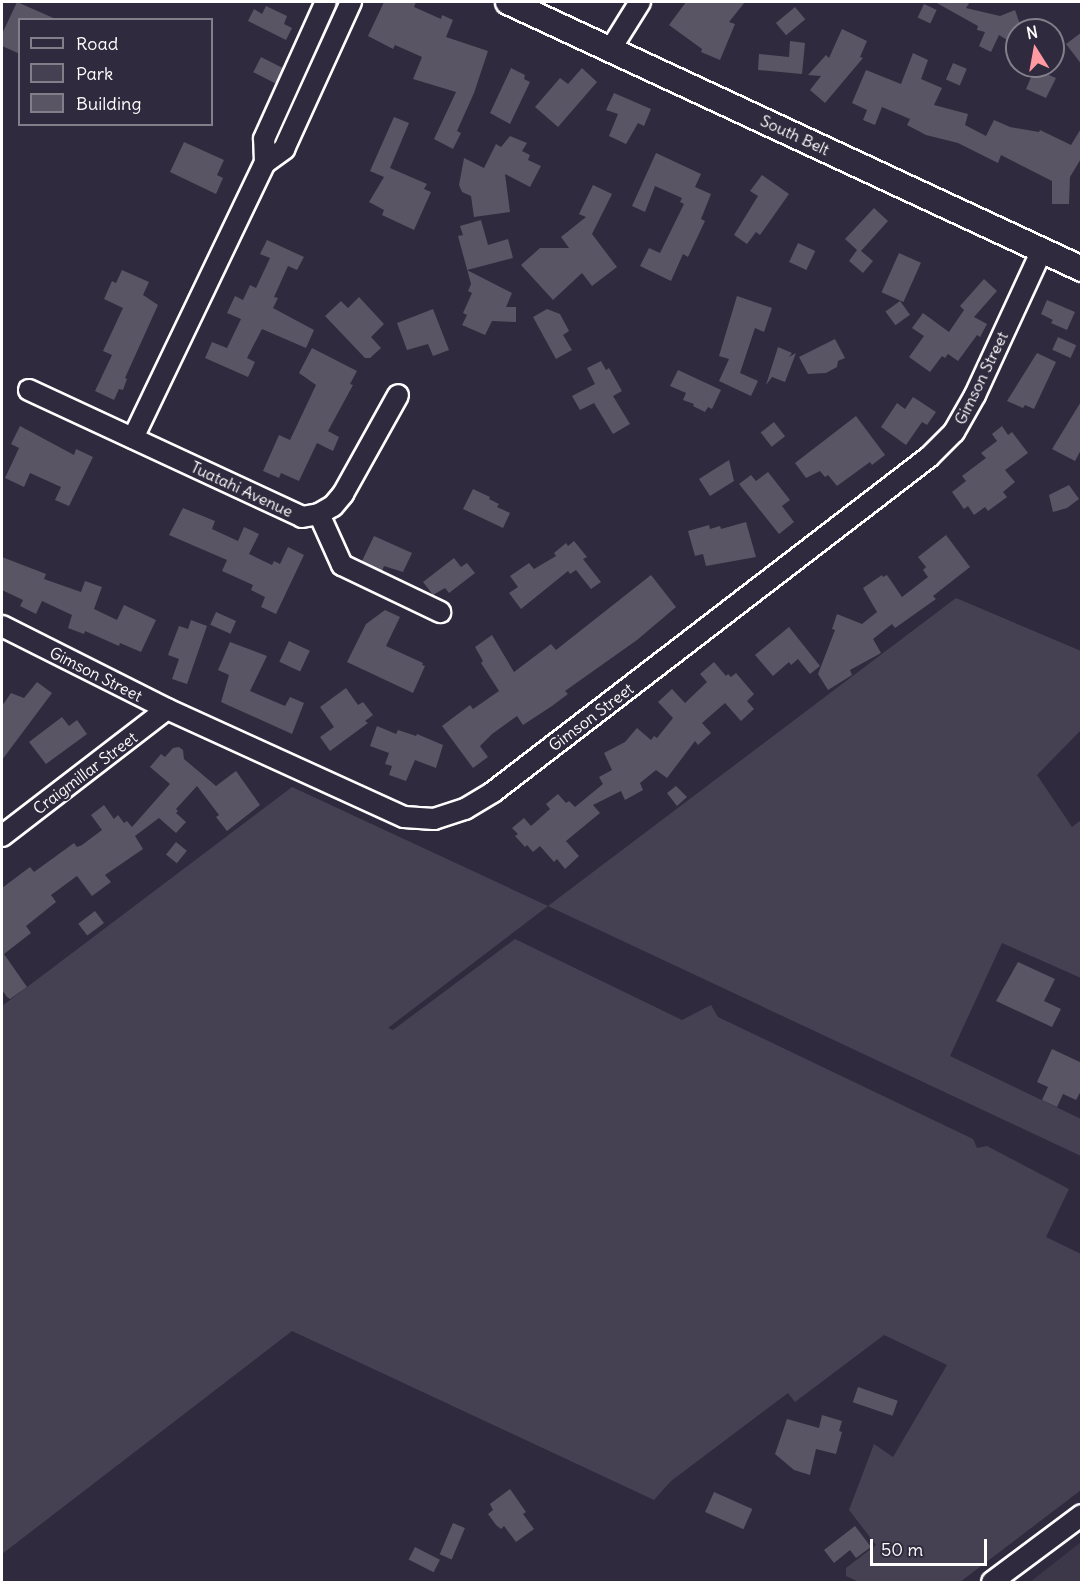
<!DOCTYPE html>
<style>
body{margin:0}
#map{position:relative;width:1083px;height:1584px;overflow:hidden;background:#2f2a3d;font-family:Delius,sans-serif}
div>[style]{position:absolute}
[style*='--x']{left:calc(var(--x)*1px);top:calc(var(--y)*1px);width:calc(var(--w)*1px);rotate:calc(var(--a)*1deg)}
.built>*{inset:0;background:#3c3749}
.green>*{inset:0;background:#464152;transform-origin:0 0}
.building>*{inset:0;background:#595564;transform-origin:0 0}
.roads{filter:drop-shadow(2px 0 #fff) drop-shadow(-2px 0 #fff) drop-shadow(0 2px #fff) drop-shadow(0 -2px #fff)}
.minor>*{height:20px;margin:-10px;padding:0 10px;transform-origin:10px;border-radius:10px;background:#2f2a3d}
.tertiary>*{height:24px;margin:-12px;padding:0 12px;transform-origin:12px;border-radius:12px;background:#2f2a3d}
span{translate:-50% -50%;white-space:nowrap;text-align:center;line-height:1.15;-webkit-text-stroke:4.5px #2f2a3d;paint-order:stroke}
.street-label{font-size:16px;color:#fff}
.frame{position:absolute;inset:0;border:3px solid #fff;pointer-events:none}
.legend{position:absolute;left:18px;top:18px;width:195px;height:108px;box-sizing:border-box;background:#2f2a3d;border:2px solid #827f8b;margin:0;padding:8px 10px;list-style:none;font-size:18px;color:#fff}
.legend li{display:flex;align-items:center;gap:12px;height:30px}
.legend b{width:30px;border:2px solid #827f8b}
.north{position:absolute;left:1005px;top:18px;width:60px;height:60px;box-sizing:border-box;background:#2f2a3d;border:2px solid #827f8b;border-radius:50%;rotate:349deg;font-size:16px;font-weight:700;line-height:24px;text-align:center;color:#fff}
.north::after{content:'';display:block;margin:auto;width:21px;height:27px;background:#ff9aa2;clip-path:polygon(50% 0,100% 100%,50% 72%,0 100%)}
.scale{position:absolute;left:870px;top:1539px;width:117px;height:27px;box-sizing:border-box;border:3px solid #fff;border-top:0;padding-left:8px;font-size:18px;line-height:21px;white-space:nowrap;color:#fff;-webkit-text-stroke:4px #2f2a3d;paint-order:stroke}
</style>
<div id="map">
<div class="built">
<i style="clip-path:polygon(1081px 1542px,1081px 1582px,1030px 1582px)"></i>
</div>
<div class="green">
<i style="left:334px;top:3px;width:11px;height:156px;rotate:27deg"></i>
<i style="clip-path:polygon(956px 598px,1081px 651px,1081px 730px,1037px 775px,1072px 827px,1081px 820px,1081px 978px,1002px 943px,950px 1056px,1081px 1119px,1081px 1156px,548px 906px,388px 1028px,393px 1030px,515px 939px,682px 1020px,711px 1005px,718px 1017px,973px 1139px,977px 1148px,987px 1146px,1069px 1189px,1046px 1237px,1081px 1254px,1081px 1490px,960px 1582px,859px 1582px,846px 1576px,846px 1568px,876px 1545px,849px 1510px,874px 1444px,893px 1457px,947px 1365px,884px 1335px,795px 1402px,788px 1393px,671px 1481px,654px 1500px,292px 1331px,2px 1554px,2px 1006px,292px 787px,548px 906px)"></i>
</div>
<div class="building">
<i style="clip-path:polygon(17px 2px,58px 20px,20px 20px,20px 54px,2px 46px,2px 34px)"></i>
<i style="clip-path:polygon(384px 2px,416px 2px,414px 7px,441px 19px,442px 15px,453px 20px,446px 37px,488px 51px,474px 93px,457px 131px,461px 133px,453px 149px,434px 139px,456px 92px,413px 79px,422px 57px,395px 45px,393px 49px,368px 36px)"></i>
<i style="clip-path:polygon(686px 2px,745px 2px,729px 22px,735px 24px,720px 60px,701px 52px,702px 49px,669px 25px)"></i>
<i style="clip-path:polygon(935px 2px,970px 2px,966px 8px,1000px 16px,1015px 10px,1022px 30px,1017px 30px,1017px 46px,999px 35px,991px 52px,979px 46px,985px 32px,977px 30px,978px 26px)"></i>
<i style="left:924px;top:4px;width:14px;height:15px;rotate:25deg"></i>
<i style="clip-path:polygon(266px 6px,287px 16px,284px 24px,292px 28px,286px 40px,248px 21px,254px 9px,262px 14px)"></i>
<i style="left:795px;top:7px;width:16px;height:25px;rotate:50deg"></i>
<i style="clip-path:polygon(842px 29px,867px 41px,860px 57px,863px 58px,825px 103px,810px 90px,821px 76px,808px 75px,826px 55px,829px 58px)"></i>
<i style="clip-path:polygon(1082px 32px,1082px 65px,1066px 44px)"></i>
<i style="clip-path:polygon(790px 41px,805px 43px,802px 74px,758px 70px,759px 54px,789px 57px)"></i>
<i style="clip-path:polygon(913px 53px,928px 60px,921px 79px,942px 88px,934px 105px,968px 114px,965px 125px,986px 136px,994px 120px,1010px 127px,1039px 132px,1040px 130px,1071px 145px,1082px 127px,1082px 157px,1070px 177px,1069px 204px,1052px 204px,1052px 181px,1001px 155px,998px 163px,958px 143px,926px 135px,907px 125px,910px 119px,882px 107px,875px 125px,863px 120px,867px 110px,852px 103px,866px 70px,901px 84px)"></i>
<i style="left:261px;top:57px;width:25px;height:17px;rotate:27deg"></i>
<i style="left:953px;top:63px;width:15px;height:18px;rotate:23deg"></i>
<i style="clip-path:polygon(1036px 66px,1054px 66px,1049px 75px,1056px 78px,1046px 98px,1026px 89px)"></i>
<i style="clip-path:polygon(511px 68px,525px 75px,524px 79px,530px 82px,510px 124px,490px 113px)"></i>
<i style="clip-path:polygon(582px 68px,597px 82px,558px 127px,535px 107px,560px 78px,568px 84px)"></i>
<i style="clip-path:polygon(614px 93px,651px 109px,644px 126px,638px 123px,626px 144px,609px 136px,618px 114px,606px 110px)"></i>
<i style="clip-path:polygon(394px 117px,409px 123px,390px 168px,427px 184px,424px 189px,431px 192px,414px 230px,382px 215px,384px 210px,369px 202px,384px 177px,370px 171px)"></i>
<i style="clip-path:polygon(510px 136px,527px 143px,522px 151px,530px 155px,528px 160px,541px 166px,530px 187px,505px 174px,510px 212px,474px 217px,471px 196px,462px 192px,459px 185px,464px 158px,484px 168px,496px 144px,501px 147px)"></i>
<i style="clip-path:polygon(184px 142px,224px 160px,217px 175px,223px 178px,216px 194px,170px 172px)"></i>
<i style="clip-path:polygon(656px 153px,701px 174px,695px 187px,711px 194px,701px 219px,705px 221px,688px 257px,683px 254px,671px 281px,640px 266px,649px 248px,660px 253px,684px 204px,680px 202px,682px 198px,655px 186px,645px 212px,632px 206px)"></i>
<i style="clip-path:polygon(762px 175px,789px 194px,760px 235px,756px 232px,747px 244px,734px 235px,758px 196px,750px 191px)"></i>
<i style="clip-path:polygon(593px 185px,612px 194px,592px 234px,617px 267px,592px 286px,582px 273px,553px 300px,521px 265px,540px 248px,569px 248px,561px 237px,586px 217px,579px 214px)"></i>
<i style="clip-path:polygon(874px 208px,888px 221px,861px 251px,873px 261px,863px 273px,849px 261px,857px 250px,845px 239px)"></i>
<i style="clip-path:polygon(481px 220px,488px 245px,508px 239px,513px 258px,467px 270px,512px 293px,506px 307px,516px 307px,516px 322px,492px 321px,485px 335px,462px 325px,467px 315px,463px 313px,472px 293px,468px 291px,471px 284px,458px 236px,463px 235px,460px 226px)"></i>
<i style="clip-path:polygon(267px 240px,304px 257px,297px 270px,288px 266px,274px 297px,278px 298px,273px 308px,314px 330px,306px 348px,262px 329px,247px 358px,255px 362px,248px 377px,205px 358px,212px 342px,227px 348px,241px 319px,227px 313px,235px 296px,243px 300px,250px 285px,256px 288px,270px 258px,260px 254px)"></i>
<i style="left:798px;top:243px;width:19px;height:21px;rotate:25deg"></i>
<i style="left:899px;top:253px;width:24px;height:43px;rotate:24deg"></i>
<i style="clip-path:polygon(122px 270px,149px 282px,143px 295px,158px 305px,125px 378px,127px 379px,123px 390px,119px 389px,114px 400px,95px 391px,112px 355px,103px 351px,123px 308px,104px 299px,112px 281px,116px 283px)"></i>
<i style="clip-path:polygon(984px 279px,997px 291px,974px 317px,987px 324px,980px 337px,977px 335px,958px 361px,948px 354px,945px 358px,942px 356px,930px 372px,909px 357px,924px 336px,912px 328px,923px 313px,949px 332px,964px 310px,960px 306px)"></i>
<i style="clip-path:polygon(737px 296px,772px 308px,764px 332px,755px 328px,740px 373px,758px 381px,751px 396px,719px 381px,729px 359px,719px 356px)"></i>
<i style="clip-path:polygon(359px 297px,384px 324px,371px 337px,381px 348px,370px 358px,365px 358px,325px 316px,341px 301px,348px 308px)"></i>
<i style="clip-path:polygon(1047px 300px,1075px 312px,1067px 330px,1051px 323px,1053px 320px,1041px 314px)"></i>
<i style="left:900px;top:301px;width:17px;height:18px;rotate:54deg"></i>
<i style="clip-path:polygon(433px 309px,449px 350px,433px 356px,428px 344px,407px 350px,397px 323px)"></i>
<i style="clip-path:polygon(547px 309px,560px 314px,569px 331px,563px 335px,572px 350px,556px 359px,533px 317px)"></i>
<i style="left:1058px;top:337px;width:20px;height:14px;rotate:24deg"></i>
<i style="clip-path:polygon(835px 339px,845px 358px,838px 361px,837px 367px,826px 373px,808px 374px,799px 357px)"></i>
<i style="clip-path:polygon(778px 347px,792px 353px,789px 357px,796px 353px,785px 382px,772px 377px,766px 385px)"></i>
<i style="clip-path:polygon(312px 348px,357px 371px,350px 384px,353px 385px,328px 431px,339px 437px,333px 451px,317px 443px,299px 481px,281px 473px,279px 478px,263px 471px,279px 435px,290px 440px,316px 385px,299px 373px)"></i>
<i style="clip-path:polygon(1037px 353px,1056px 362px,1034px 409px,1025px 405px,1023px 408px,1007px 401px)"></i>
<i style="clip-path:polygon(601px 361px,606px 370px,609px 368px,622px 391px,613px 396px,630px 424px,613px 434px,594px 403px,580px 410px,572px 396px,595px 384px,587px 368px)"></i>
<i style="clip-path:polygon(678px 370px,721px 390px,712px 409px,708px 407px,705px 412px,693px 406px,694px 404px,683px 400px,686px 393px,670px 386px)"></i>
<i style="clip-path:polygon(913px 397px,936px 412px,927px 425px,922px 422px,906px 445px,881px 427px,897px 403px,905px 409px)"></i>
<i style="clip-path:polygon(1082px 400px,1082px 448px,1075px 461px,1052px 449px)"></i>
<i style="clip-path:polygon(856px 416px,885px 455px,872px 465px,870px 462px,837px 486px,828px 475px,825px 477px,820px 471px,806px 478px,795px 463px)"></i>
<i style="left:774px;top:422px;width:18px;height:17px;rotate:52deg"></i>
<i style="clip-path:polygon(20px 426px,74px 455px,76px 449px,93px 457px,69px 506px,55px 500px,61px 487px,30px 473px,24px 487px,5px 478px,19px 448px,11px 444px)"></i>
<i style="clip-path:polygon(1002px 426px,1008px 435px,1012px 432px,1028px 453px,1005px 470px,1015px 482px,1003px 492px,1007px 497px,988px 511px,985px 507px,974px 515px,968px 506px,964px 509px,952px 492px,966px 481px,962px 476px,986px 458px,981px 453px,997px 441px,992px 434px)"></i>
<i style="clip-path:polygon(729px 460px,734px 481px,710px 496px,699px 479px)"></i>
<i style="clip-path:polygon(768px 472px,790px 500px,782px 506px,794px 522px,779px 534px,739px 484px,751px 475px,756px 481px)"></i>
<i style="clip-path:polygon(1069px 485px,1079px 499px,1067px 508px,1053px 512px,1049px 495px)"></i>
<i style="clip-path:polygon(473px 489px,490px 497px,489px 499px,499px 504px,497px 507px,510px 513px,503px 528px,463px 509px)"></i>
<i style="clip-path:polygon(183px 508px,215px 521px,212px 529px,238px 541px,244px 527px,259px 534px,249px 554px,272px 565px,274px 561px,280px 564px,288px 547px,304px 555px,276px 614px,261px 607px,265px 597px,251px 590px,253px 585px,222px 571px,227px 560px,169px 535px)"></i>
<i style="clip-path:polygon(746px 522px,756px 557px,706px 566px,703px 554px,695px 556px,688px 531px,709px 525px,710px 529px,720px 526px,721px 529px)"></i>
<i style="clip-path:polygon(946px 535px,970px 567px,933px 596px,936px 599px,895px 628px,892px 624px,873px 639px,881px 653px,850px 670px,852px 675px,828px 690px,818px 674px,835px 630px,832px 629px,837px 614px,862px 624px,877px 612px,863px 588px,882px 575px,883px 577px,887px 575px,902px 597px,928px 577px,923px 570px,926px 567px,918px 557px)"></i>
<i style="clip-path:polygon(374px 536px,412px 553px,403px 572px,384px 566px,382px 571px,362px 561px)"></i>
<i style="clip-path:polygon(574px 541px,587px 557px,583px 559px,601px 582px,591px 589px,576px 570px,570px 574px,568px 571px,521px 609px,509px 593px,518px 587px,510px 576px,529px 563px,534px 569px,556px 556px,554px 553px,566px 543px,568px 546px)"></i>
<i style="clip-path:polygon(2px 557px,46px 574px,44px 579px,81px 592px,85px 581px,102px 587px,94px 609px,117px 620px,124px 605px,156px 620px,141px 652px,120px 643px,119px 646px,85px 631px,84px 634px,68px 628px,72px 615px,42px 601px,36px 614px,20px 606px,23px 600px,2px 590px)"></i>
<i style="clip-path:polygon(454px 558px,461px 567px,467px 563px,475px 573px,449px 593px,445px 588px,433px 595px,423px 582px)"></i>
<i style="clip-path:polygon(651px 575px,676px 607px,637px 640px,565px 691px,568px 694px,552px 706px,523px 725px,517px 716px,492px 734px,480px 746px,488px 757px,473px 768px,442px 726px,470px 705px,473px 709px,499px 691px,481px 663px,483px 661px,475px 647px,492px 635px,514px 672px,551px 644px,556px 650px)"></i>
<i style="clip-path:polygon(385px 610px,400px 617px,386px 646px,423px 663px,422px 665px,425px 666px,413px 693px,347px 662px,366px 624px)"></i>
<i style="left:216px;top:612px;width:22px;height:14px;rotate:24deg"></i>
<i style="clip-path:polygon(191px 620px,207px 626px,187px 684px,172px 679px,179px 659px,168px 655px,179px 626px,188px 629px)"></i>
<i style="clip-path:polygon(789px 627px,820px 666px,810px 674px,798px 659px,791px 665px,789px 662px,773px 676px,755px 655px)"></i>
<i style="left:289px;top:641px;width:23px;height:23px;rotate:25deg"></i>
<i style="clip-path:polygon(230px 642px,267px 656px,250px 691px,285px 706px,290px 697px,304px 703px,292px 734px,221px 702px,229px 675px,218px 670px)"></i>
<i style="clip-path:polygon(714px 662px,726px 676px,728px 674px,731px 677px,736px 673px,754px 694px,747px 701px,754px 709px,741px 721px,725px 703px,702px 723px,711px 733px,698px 745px,695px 741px,667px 778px,656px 770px,640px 783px,643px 790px,625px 800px,621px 791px,593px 805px,600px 813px,566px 841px,579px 856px,565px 869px,557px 859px,554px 862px,540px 846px,533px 852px,527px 845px,525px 847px,515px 836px,518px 834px,512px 828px,524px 818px,531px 826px,550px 809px,546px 804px,558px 794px,566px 803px,569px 801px,575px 807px,603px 784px,599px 777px,612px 770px,604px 753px,625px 742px,637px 728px,651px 740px,654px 736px,657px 738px,673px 718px,658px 702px,672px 689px,685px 703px,707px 682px,700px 674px)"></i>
<i style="clip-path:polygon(37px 682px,52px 693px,2px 760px,2px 706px,11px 693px,24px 698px)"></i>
<i style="clip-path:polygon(346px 688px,358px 705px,363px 702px,373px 715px,365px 721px,368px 723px,330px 751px,320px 737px,334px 727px,320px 707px)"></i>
<i style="clip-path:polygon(62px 717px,69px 726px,77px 720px,87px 734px,46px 764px,29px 742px)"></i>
<i style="clip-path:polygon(377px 726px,396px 734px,398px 730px,416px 736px,417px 734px,443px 745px,436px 768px,415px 760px,406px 781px,389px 775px,392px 766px,385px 764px,389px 753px,370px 746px)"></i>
<i style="clip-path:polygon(179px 747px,183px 750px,184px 759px,216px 786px,236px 771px,260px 805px,227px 831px,216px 817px,219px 815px,197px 786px,176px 809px,178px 811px,176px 813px,186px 822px,176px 833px,159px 818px,135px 836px,143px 849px,105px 875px,111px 882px,92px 896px,77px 876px,51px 895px,56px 902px,26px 926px,31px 933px,4px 954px,27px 987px,10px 999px,7px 997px,2px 990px,2px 888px,30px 867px,34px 872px,74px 843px,77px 847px,82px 845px,102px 830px,91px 815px,104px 805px,114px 819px,118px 815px,124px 823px,127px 821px,132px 827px,170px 784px,150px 767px,161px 754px,165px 757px,173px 748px)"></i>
<i style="clip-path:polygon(676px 786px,687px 797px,677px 806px,667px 793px)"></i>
<i style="left:176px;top:842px;width:14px;height:16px;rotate:39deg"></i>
<i style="left:95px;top:911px;width:15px;height:21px;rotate:53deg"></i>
<i style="clip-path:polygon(1018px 962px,1055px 979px,1044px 1001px,1061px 1009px,1052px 1027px,996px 1001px)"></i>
<i style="clip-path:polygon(1052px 1049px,1082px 1063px,1082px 1089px,1076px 1100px,1063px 1094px,1057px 1107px,1042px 1100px,1048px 1087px,1037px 1082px)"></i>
<i style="left:858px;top:1387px;width:42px;height:16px;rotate:19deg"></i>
<i style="clip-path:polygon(822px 1415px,842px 1421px,839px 1431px,842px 1432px,836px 1454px,816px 1449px,810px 1475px,794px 1470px,775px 1454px,787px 1419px,819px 1428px)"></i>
<i style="clip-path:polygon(510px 1489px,526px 1512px,523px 1514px,534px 1529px,516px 1542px,504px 1526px,501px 1529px,496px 1525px,488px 1514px,493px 1510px,490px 1504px)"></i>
<i style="left:714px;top:1492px;width:42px;height:22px;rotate:24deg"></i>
<i style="left:453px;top:1523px;width:13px;height:34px;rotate:23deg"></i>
<i style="clip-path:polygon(855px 1526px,871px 1547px,856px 1558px,850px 1550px,834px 1563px,824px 1550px)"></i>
<i style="left:415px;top:1547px;width:28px;height:14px;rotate:27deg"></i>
</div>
<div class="roads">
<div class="minor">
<i style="--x:610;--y:50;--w:57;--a:-58"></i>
<i style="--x:265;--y:163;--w:24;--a:-36"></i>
<i style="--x:284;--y:149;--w:162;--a:-65.5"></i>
<i style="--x:29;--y:390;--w:301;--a:24.9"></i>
<i style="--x:302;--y:517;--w:17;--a:-10"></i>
<i style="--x:319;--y:514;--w:16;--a:-30"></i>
<i style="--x:333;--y:506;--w:16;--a:-50"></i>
<i style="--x:343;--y:494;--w:113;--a:-60.9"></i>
<i style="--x:133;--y:438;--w:305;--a:-64.4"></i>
<i style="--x:265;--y:163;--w:24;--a:-92"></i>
<i style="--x:264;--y:139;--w:150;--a:-65.7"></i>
<i style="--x:319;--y:514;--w:56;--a:65.7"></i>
<i style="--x:342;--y:565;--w:109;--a:25.6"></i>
<i style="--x:2;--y:626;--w:185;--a:26.7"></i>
<i style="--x:167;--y:709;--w:260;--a:24.5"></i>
<i style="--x:404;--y:817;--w:30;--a:4"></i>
<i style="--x:434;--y:819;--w:33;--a:-18"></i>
<i style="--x:465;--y:809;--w:33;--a:-31"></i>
<i style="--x:493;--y:792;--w:550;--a:-37.54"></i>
<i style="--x:929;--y:457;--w:35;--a:-45"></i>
<i style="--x:954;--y:432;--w:43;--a:-60.4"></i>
<i style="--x:975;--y:395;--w:160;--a:-65.2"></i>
<i style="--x:2;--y:836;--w:208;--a:-37.6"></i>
<i style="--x:992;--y:1582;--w:112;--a:-36.7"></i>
</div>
<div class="tertiary">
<i style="--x:508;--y:2;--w:633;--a:24.95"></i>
</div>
</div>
<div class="street-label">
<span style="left:795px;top:135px;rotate:25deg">South Belt</span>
<span style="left:981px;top:378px;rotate:-64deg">Gimson Street</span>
<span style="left:242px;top:489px;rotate:25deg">Tuatahi Avenue</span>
<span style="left:96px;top:674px;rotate:27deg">Gimson Street</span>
<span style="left:591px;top:717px;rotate:-37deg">Gimson Street</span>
<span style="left:85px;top:773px;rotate:-37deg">Craigmillar Street</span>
</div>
<div class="frame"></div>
<ul class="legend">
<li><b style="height:8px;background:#2f2a3d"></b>Road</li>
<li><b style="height:16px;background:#464152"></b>Park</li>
<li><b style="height:16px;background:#595564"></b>Building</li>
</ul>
<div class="north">N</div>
<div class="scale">50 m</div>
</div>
